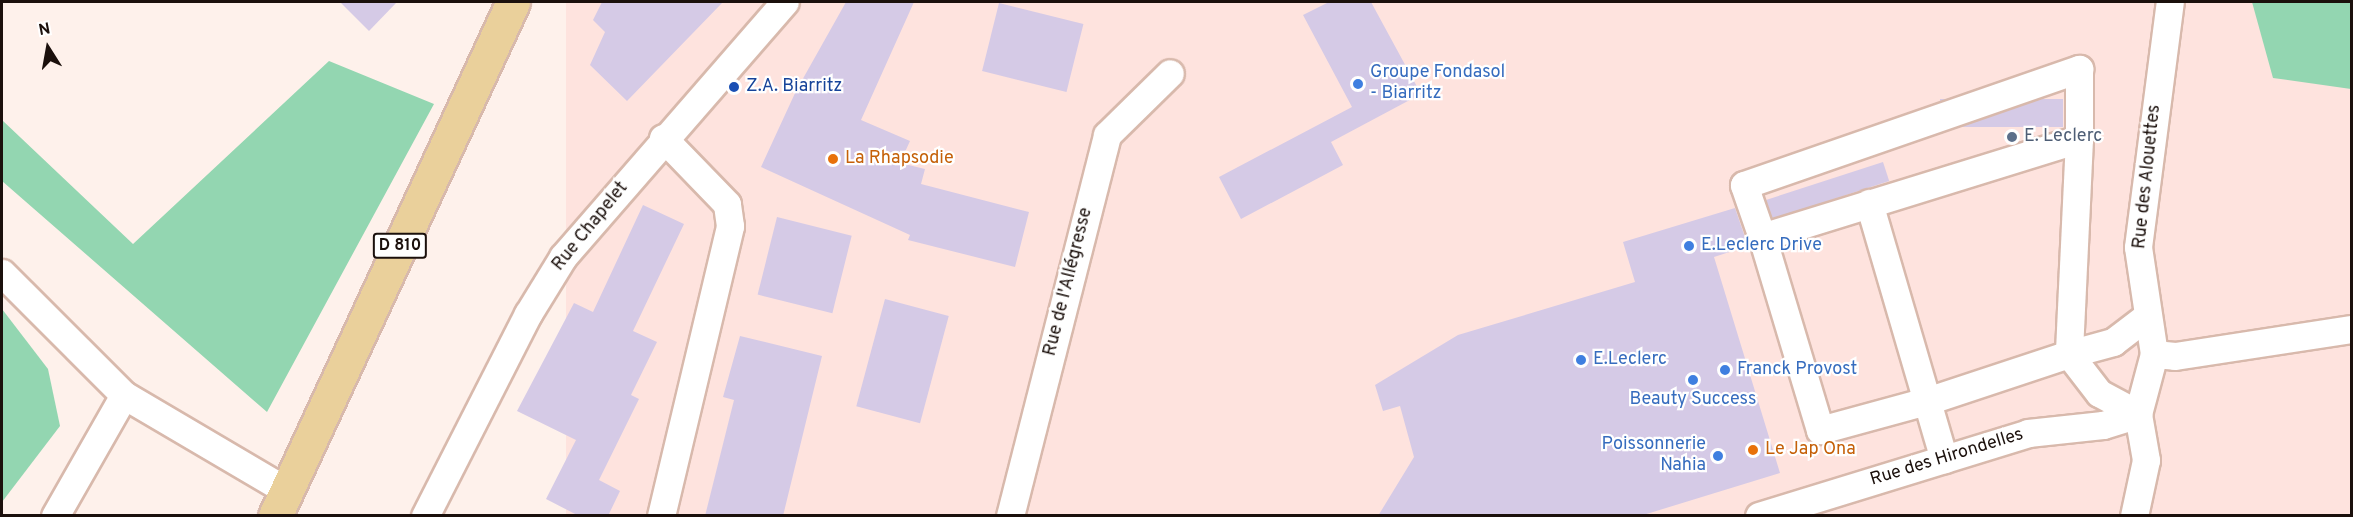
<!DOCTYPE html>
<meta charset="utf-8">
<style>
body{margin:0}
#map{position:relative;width:2353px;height:517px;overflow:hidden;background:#fef1eb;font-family:Overpass,sans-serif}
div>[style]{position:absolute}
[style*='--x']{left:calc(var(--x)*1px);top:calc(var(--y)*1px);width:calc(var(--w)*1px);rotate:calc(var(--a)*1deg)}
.industrial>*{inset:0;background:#fee3de;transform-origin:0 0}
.green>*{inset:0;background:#93d6b1}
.building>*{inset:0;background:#d5cae6;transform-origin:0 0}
.roads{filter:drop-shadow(2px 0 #d8b9ac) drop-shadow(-2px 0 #d8b9ac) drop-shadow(0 2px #d8b9ac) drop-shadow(0 -2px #d8b9ac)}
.minor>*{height:27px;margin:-13.5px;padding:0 13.5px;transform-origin:13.5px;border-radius:13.5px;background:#fff}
.major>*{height:33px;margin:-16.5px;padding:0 16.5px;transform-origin:16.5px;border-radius:16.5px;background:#ead09b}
.dots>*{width:16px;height:16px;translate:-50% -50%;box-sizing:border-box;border:3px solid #fff;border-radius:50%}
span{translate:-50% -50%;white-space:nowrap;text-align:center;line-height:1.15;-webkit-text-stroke:4.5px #fff;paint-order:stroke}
.shield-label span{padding:2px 4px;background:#fff;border:2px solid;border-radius:4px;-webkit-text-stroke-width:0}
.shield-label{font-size:16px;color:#1b100c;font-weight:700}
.shop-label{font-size:18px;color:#366cbe}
.left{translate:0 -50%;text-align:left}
.right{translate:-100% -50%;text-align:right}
.transit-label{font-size:18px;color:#164399}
.service-label{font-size:18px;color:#4e5e75}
.food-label{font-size:18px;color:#c56008}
.street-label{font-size:18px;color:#1b100c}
.frame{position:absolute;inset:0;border:3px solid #1b100c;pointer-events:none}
.north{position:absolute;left:18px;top:18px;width:60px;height:60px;-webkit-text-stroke:4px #fff;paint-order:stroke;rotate:349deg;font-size:16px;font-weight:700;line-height:24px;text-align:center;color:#1b100c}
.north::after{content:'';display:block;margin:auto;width:21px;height:27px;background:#1b100c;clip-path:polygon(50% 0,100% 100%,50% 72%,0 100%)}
</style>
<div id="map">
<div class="industrial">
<i style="left:566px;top:2px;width:1785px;height:566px"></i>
</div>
<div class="green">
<i style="clip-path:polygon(2252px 2px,2351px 2px,2351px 89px,2273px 78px)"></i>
<i style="clip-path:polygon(329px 61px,434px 104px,267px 412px,2px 181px,2px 120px,133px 244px)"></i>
<i style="clip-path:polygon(2px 309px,48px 369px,60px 426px,2px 502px)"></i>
</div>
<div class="building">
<i style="clip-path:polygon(340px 2px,397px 2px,369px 31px)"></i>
<i style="clip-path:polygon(602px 2px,723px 2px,627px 101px,590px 65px,605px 32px,593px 20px)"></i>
<i style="clip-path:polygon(846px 2px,914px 2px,861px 120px,910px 141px,900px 163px,925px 169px,921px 184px,1029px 212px,1015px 267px,908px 240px,910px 235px,761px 167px,796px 91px)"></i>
<i style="clip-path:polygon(1329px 2px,1371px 2px,1421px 94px,1331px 142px,1343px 165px,1241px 219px,1219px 177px,1352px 107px,1303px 15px)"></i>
<i style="left:999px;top:3px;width:87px;height:70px;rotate:14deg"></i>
<i style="left:2063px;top:99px;width:28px;height:123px;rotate:90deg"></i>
<i style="left:1883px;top:162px;width:20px;height:123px;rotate:72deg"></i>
<i style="clip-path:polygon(643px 205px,684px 224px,633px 331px,657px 342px,631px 395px,639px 399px,599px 480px,620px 491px,608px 516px,579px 516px,546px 499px,576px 440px,517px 411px,574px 303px,593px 312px)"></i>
<i style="clip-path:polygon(1735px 208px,1748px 246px,1714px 257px,1780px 473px,1640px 516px,1378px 516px,1414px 457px,1400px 406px,1383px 411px,1375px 385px,1458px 335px,1635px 282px,1623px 242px)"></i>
<i style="left:777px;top:217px;width:77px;height:80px;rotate:14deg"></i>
<i style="left:885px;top:299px;width:66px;height:111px;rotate:15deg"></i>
<i style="clip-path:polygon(740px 336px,822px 356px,783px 516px,705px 516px,734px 400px,723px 397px)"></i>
</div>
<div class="roads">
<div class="minor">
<i style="--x:2079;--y:139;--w:215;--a:92.7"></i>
<i style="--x:2069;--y:354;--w:146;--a:161.7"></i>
<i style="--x:1930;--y:400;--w:114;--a:164.7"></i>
<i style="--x:1820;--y:430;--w:202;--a:-106.7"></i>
<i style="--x:1762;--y:237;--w:332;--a:-17.2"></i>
<i style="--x:1869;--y:203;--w:267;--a:73.7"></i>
<i style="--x:1762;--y:237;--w:55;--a:-109.1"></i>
<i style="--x:1744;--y:185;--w:355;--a:-19.1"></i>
<i style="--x:2079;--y:69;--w:70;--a:90"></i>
<i style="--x:2;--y:273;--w:173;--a:45"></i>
<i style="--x:124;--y:395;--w:189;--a:30.5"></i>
<i style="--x:2154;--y:354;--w:21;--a:5"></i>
<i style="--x:2175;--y:356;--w:179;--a:-8.7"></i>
<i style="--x:2138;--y:414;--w:44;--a:-151.7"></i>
<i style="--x:2099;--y:393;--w:49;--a:-127.6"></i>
<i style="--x:2069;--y:354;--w:46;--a:-15.3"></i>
<i style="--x:2113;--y:342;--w:43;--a:-37.4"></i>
<i style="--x:55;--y:516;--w:139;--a:-60.3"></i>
<i style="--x:425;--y:516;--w:227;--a:-63"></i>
<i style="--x:528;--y:314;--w:67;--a:-58.4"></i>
<i style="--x:563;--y:257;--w:338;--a:-49"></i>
<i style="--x:661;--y:516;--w:298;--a:-76.6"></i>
<i style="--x:730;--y:226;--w:22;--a:-98"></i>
<i style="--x:727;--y:204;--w:92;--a:-134.1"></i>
<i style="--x:1010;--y:516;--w:393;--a:-75.7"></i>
<i style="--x:1107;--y:135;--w:88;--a:-44.5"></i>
<i style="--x:1759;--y:516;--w:282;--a:-17.1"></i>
<i style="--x:2028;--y:433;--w:75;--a:-6.1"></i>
<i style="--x:2103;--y:425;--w:37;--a:-17"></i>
<i style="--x:2134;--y:516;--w:57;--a:-77.9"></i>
<i style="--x:2146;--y:460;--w:47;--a:-99.9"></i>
<i style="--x:2138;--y:414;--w:62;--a:-75.1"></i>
<i style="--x:2154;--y:354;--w:108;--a:-98.5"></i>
<i style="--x:2138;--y:247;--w:247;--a:-82.6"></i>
</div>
<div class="major">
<i style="--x:275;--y:516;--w:566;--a:-65.15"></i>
</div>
</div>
<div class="dots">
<i style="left:1358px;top:84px;background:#3f7fe0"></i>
<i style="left:734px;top:87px;background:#1a4fb4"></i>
<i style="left:2012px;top:137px;background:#5c6f8a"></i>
<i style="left:833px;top:159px;background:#e8710a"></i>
<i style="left:1689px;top:246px;background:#3f7fe0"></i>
<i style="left:1581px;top:360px;background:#3f7fe0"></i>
<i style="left:1725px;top:370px;background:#3f7fe0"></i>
<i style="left:1693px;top:380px;background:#3f7fe0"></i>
<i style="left:1753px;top:450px;background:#e8710a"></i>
<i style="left:1718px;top:456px;background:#3f7fe0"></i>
</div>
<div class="shield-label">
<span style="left:400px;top:246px">D 810</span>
</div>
<div class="shop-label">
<span class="left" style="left:1370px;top:84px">Groupe Fondasol<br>- Biarritz</span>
<span class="left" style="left:1701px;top:246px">E.Leclerc Drive</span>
<span class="left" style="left:1593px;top:360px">E.Leclerc</span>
<span class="left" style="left:1737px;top:370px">Franck Provost</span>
<span style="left:1693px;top:400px">Beauty Success</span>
<span class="right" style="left:1706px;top:456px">Poissonnerie<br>Nahia</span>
</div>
<div class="transit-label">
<span class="left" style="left:746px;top:87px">Z.A. Biarritz</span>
</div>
<div class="service-label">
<span class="left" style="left:2024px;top:137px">E. Leclerc</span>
</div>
<div class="food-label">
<span class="left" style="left:845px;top:159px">La Rhapsodie</span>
<span class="left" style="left:1765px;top:450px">Le Jap Ona</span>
</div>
<div class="street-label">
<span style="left:2148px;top:177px;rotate:-84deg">Rue des Alouettes</span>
<span style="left:591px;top:227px;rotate:-51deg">Rue Chapelet</span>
<span style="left:1069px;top:282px;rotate:-76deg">Rue de l'Allégresse</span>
<span style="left:1947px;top:458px;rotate:-17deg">Rue des Hirondelles</span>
</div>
<div class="frame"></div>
<div class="north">N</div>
</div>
